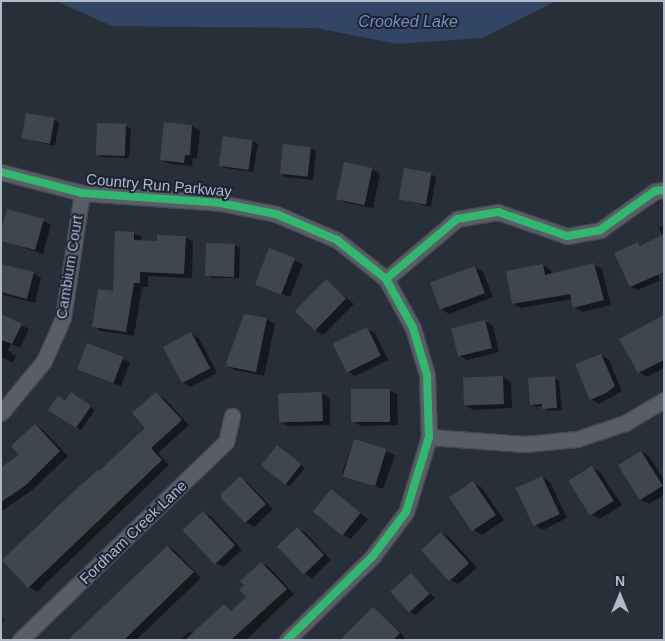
<!DOCTYPE html>
<style>
body{margin:0}
#map{position:relative;width:665px;height:641px;overflow:hidden;background:#292f39;font-family:Helvetica,sans-serif}
div>[style]{position:absolute}
[style*='--x']{left:calc(var(--x)*1px);top:calc(var(--y)*1px);width:calc(var(--w)*1px);rotate:calc(var(--a)*1deg)}
.water>*{inset:0;background:#334564}
.shadow>*{inset:0;background:#0007;transform-origin:0 0}
.building>*{inset:0;background:#40464e;transform-origin:0 0}
.roads{filter:drop-shadow(1px 0 #454a52) drop-shadow(-1px 0 #454a52) drop-shadow(0 1px #454a52) drop-shadow(0 -1px #454a52)}
.street>*{height:15px;margin:-7.5px;padding:0 7.5px;transform-origin:7.5px;border-radius:7.5px;background:#595d66}
.cycleway>*{height:8px;margin:-4px;padding:0 4px;transform-origin:4px;border-radius:4px;background:#33b770}
span{translate:-50% -50%;white-space:nowrap;text-align:center;line-height:1.15;-webkit-text-stroke:4px #1b2434;paint-order:stroke}
.street-label{font-size:15px;color:#b2baca}
.water-label{font-size:16px;color:#778eb4;font-style:italic}
.frame{position:absolute;inset:0;border:2px solid #b2baca;pointer-events:none}
.north{position:absolute;left:595px;top:571px;width:50px;height:50px;-webkit-text-stroke:4px #1b2434;paint-order:stroke;rotate:0deg;font-size:14px;font-weight:700;line-height:20px;text-align:center;color:#b2baca}
.north::after{content:'';display:block;margin:auto;width:18px;height:22px;background:#b2baca;clip-path:polygon(50% 0,100% 100%,50% 72%,0 100%)}
</style>
<div id="map">
<div class="water">
<i style="clip-path:polygon(56px 1px,556px 1px,482px 38px,397px 44px,316px 28px,112px 26px)"></i>
</div>
<div class="shadow">
<i style="clip-path:polygon(54px 120px,59px 122px,55px 146px,23px 138px)"></i>
<i style="clip-path:polygon(165px 124px,192px 126px,200px 131px,197px 159px,193px 158px,192px 166px,170px 164px,162px 160px)"></i>
<i style="clip-path:polygon(126px 126px,131px 129px,129px 158px,102px 157px,96px 154px)"></i>
<i style="clip-path:polygon(252px 141px,258px 144px,253px 172px,225px 168px,220px 165px)"></i>
<i style="clip-path:polygon(284px 145px,311px 148px,316px 151px,313px 180px,286px 177px,281px 174px)"></i>
<i style="clip-path:polygon(372px 169px,380px 174px,373px 208px,346px 203px,338px 198px)"></i>
<i style="clip-path:polygon(431px 174px,436px 177px,431px 207px,399px 199px)"></i>
<i style="clip-path:polygon(43px 221px,51px 225px,43px 254px,1px 240px)"></i>
<i style="clip-path:polygon(664px 225px,664px 268px,657px 272px,660px 280px,638px 290px,631px 287px,616px 254px,638px 243px,642px 246px,663px 236px,659px 228px)"></i>
<i style="clip-path:polygon(134px 233px,142px 237px,141px 242px,158px 242px,185px 237px,193px 242px,192px 278px,148px 276px,148px 287px,142px 287px,134px 336px,101px 331px,93px 326px,114px 292px)"></i>
<i style="clip-path:polygon(235px 245px,240px 248px,239px 278px,212px 278px,207px 275px)"></i>
<i style="clip-path:polygon(270px 250px,303px 264px,290px 297px,265px 288px)"></i>
<i style="clip-path:polygon(1px 265px,33px 273px,41px 278px,35px 303px,1px 294px)"></i>
<i style="clip-path:polygon(543px 265px,551px 270px,552px 275px,594px 265px,602px 269px,611px 305px,582px 312px,574px 307px,572px 299px,521px 308px,513px 304px)"></i>
<i style="clip-path:polygon(475px 267px,483px 272px,493px 297px,449px 314px,441px 309px)"></i>
<i style="clip-path:polygon(326px 281px,354px 304px,323px 335px,315px 330px)"></i>
<i style="clip-path:polygon(1px 315px,29px 329px,20px 348px,11px 344px,8px 350px,16px 356px,13px 363px,1px 357px)"></i>
<i style="clip-path:polygon(664px 316px,664px 368px,647px 377px,639px 372px,621px 339px)"></i>
<i style="clip-path:polygon(267px 319px,275px 324px,264px 376px,235px 370px,227px 366px)"></i>
<i style="clip-path:polygon(485px 321px,493px 326px,499px 352px,467px 360px,459px 355px)"></i>
<i style="clip-path:polygon(367px 329px,375px 333px,388px 360px,355px 376px,347px 371px)"></i>
<i style="clip-path:polygon(191px 333px,199px 338px,217px 373px,190px 387px,182px 382px)"></i>
<i style="clip-path:polygon(601px 355px,609px 360px,622px 391px,599px 404px,591px 399px)"></i>
<i style="clip-path:polygon(122px 358px,130px 363px,121px 386px,79px 369px)"></i>
<i style="clip-path:polygon(503px 377px,511px 382px,512px 408px,473px 410px,465px 405px)"></i>
<i style="clip-path:polygon(554px 378px,559px 381px,562px 410px,548px 411px,543px 406px,536px 407px,531px 404px)"></i>
<i style="clip-path:polygon(389px 390px,397px 394px,398px 425px,361px 426px,353px 421px)"></i>
<i style="clip-path:polygon(156px 393px,164px 398px,189px 425px,158px 453px,169px 465px,37px 592px,29px 587px,3px 560px,147px 428px)"></i>
<i style="clip-path:polygon(321px 393px,330px 398px,330px 425px,288px 426px,280px 422px)"></i>
<i style="clip-path:polygon(76px 397px,95px 410px,81px 430px,76px 427px,66px 402px)"></i>
<i style="clip-path:polygon(35px 425px,43px 430px,68px 456px,32px 490px,2px 511px,1px 468px,21px 455px)"></i>
<i style="left:354px;top:440px;width:44px;height:36px;rotate:20deg"></i>
<i style="clip-path:polygon(283px 450px,305px 468px,290px 486px,284px 483px)"></i>
<i style="clip-path:polygon(642px 452px,650px 457px,664px 480px,664px 495px,649px 504px,641px 500px)"></i>
<i style="clip-path:polygon(592px 468px,600px 472px,622px 505px,600px 519px,592px 515px)"></i>
<i style="clip-path:polygon(542px 477px,550px 482px,567px 518px,543px 530px,535px 525px)"></i>
<i style="clip-path:polygon(240px 478px,248px 483px,273px 509px,254px 527px,246px 522px)"></i>
<i style="clip-path:polygon(473px 483px,481px 487px,504px 520px,482px 535px,474px 530px)"></i>
<i style="clip-path:polygon(332px 491px,368px 519px,351px 539px,343px 535px)"></i>
<i style="clip-path:polygon(204px 513px,212px 517px,242px 550px,223px 567px,215px 563px)"></i>
<i style="clip-path:polygon(298px 529px,306px 533px,331px 560px,312px 578px,304px 573px)"></i>
<i style="clip-path:polygon(442px 533px,450px 538px,477px 568px,458px 584px,450px 580px)"></i>
<i style="clip-path:polygon(168px 547px,176px 552px,201px 578px,136px 640px,70px 640px)"></i>
<i style="clip-path:polygon(262px 563px,269px 567px,294px 594px,246px 640px,181px 640px,189px 631px,193px 633px,224px 605px,233px 611px,248px 597px,246px 585px)"></i>
<i style="clip-path:polygon(411px 574px,435px 598px,415px 615px,410px 612px)"></i>
<i style="clip-path:polygon(373px 608px,404px 636px,404px 640px,340px 640px)"></i>
<i style="clip-path:polygon(1px 609px,4px 622px,1px 622px)"></i>
</div>
<div class="building">
<i style="left:26px;top:113px;width:29px;height:26px;rotate:10deg"></i>
<i style="clip-path:polygon(164px 122px,192px 125px,190px 155px,185px 155px,184px 163px,160px 160px)"></i>
<i style="left:97px;top:123px;width:29px;height:32px;rotate:2deg"></i>
<i style="left:223px;top:136px;width:30px;height:30px;rotate:8deg"></i>
<i style="left:283px;top:144px;width:28px;height:30px;rotate:6deg"></i>
<i style="left:344px;top:162px;width:29px;height:38px;rotate:12deg"></i>
<i style="left:404px;top:168px;width:28px;height:32px;rotate:10deg"></i>
<i style="clip-path:polygon(7px 209px,44px 219px,35px 250px,1px 241px,1px 229px)"></i>
<i style="clip-path:polygon(115px 231px,134px 232px,134px 240px,157px 241px,157px 235px,186px 236px,184px 274px,140px 272px,140px 283px,134px 283px,126px 332px,92px 327px,98px 289px,113px 291px)"></i>
<i style="clip-path:polygon(664px 234px,664px 272px,630px 287px,614px 253px,638px 242px,640px 246px)"></i>
<i style="left:206px;top:243px;width:29px;height:33px;rotate:2deg"></i>
<i style="left:269px;top:248px;width:28px;height:39px;rotate:21deg"></i>
<i style="clip-path:polygon(594px 263px,604px 300px,573px 308px,570px 294px,512px 304px,506px 271px,543px 264px,545px 275px)"></i>
<i style="clip-path:polygon(1px 264px,34px 272px,27px 299px,1px 292px)"></i>
<i style="left:475px;top:266px;width:29px;height:48px;rotate:70deg"></i>
<i style="left:326px;top:279px;width:28px;height:45px;rotate:44deg"></i>
<i style="clip-path:polygon(1px 314px,22px 324px,12px 344px,1px 340px)"></i>
<i style="clip-path:polygon(244px 314px,267px 318px,256px 372px,225px 366px)"></i>
<i style="clip-path:polygon(664px 315px,664px 360px,638px 373px,619px 339px)"></i>
<i style="left:485px;top:320px;width:29px;height:35px;rotate:76deg"></i>
<i style="left:367px;top:327px;width:32px;height:38px;rotate:64deg"></i>
<i style="left:191px;top:332px;width:41px;height:32px;rotate:62deg"></i>
<i style="left:87px;top:343px;width:39px;height:28px;rotate:21deg"></i>
<i style="clip-path:polygon(601px 354px,615px 386px,606px 393px,590px 400px,575px 364px)"></i>
<i style="left:503px;top:376px;width:28px;height:40px;rotate:88deg"></i>
<i style="clip-path:polygon(555px 376px,557px 408px,542px 409px,542px 404px,530px 405px,528px 378px)"></i>
<i style="left:351px;top:389px;width:39px;height:33px"></i>
<i style="clip-path:polygon(71px 392px,91px 406px,76px 428px,48px 410px,58px 396px,65px 401px)"></i>
<i style="clip-path:polygon(156px 392px,182px 420px,151px 448px,162px 460px,28px 588px,2px 560px,74px 491px,98px 470px,99px 471px,145px 428px,132px 413px)"></i>
<i style="left:322px;top:392px;width:29px;height:44px;rotate:88deg"></i>
<i style="clip-path:polygon(35px 424px,60px 451px,25px 486px,1px 502px,1px 467px,19px 455px,11px 446px)"></i>
<i style="left:354px;top:439px;width:34px;height:39px;rotate:17deg"></i>
<i style="left:277px;top:445px;width:31px;height:26px;rotate:38deg"></i>
<i style="left:641px;top:451px;width:41px;height:27px;rotate:58deg"></i>
<i style="left:592px;top:466px;width:41px;height:28px;rotate:58deg"></i>
<i style="clip-path:polygon(240px 476px,266px 504px,245px 523px,221px 498px,221px 494px)"></i>
<i style="left:542px;top:476px;width:42px;height:29px;rotate:65deg"></i>
<i style="left:473px;top:481px;width:41px;height:29px;rotate:56deg"></i>
<i style="left:331px;top:489px;width:38px;height:29px;rotate:39deg"></i>
<i style="left:203px;top:511px;width:47px;height:28px;rotate:47deg"></i>
<i style="left:297px;top:527px;width:39px;height:28px;rotate:46deg"></i>
<i style="left:441px;top:532px;width:42px;height:27px;rotate:48deg"></i>
<i style="clip-path:polygon(167px 546px,194px 572px,124px 640px,68px 640px)"></i>
<i style="clip-path:polygon(261px 562px,287px 589px,231px 640px,185px 640px,224px 604px,231px 611px,246px 597px,239px 590px,244px 585px,240px 581px)"></i>
<i style="left:411px;top:573px;width:28px;height:28px;rotate:48deg"></i>
<i style="clip-path:polygon(373px 607px,400px 633px,393px 640px,340px 640px)"></i>
</div>
<div class="roads">
<div class="street">
<i style="--x:1;--y:172;--w:84;--a:14.5"></i>
<i style="--x:82;--y:193;--w:138;--a:4.1"></i>
<i style="--x:220;--y:203;--w:57;--a:11.1"></i>
<i style="--x:276;--y:214;--w:66;--a:23.1"></i>
<i style="--x:337;--y:240;--w:63;--a:38.5"></i>
<i style="--x:386;--y:279;--w:56;--a:61.1"></i>
<i style="--x:413;--y:328;--w:49;--a:73.4"></i>
<i style="--x:427;--y:375;--w:62;--a:88.2"></i>
<i style="--x:429;--y:437;--w:78;--a:107"></i>
<i style="--x:406;--y:512;--w:55;--a:126.9"></i>
<i style="--x:373;--y:556;--w:120;--a:135.7"></i>
<i style="--x:386;--y:279;--w:93;--a:-40.2"></i>
<i style="--x:457;--y:219;--w:42;--a:-9.7"></i>
<i style="--x:498;--y:212;--w:73;--a:19.2"></i>
<i style="--x:567;--y:236;--w:34;--a:-10"></i>
<i style="--x:600;--y:230;--w:67;--a:-35.3"></i>
<i style="--x:655;--y:191;--w:9;--a:-6"></i>
<i style="--x:1;--y:413;--w:67;--a:-50.4"></i>
<i style="--x:44;--y:361;--w:47;--a:-66.2"></i>
<i style="--x:63;--y:318;--w:126;--a:-81.4"></i>
<i style="--x:429;--y:437;--w:96;--a:4.2"></i>
<i style="--x:525;--y:444;--w:52;--a:-5.5"></i>
<i style="--x:577;--y:439;--w:51;--a:-18.4"></i>
<i style="--x:625;--y:423;--w:45;--a:-30.5"></i>
<i style="--x:20;--y:640;--w:286;--a:-43.9"></i>
<i style="--x:226;--y:442;--w:27;--a:-77"></i>
</div>
</div>
<div class="cycleway">
<i style="--x:1;--y:172;--w:84;--a:14.5"></i>
<i style="--x:82;--y:193;--w:138;--a:4.1"></i>
<i style="--x:220;--y:203;--w:57;--a:11.1"></i>
<i style="--x:276;--y:214;--w:66;--a:23.1"></i>
<i style="--x:337;--y:240;--w:63;--a:38.5"></i>
<i style="--x:386;--y:279;--w:56;--a:61.1"></i>
<i style="--x:413;--y:328;--w:49;--a:73.4"></i>
<i style="--x:427;--y:375;--w:62;--a:88.2"></i>
<i style="--x:429;--y:437;--w:78;--a:107"></i>
<i style="--x:406;--y:512;--w:55;--a:126.9"></i>
<i style="--x:373;--y:556;--w:120;--a:135.7"></i>
<i style="--x:386;--y:279;--w:93;--a:-40.2"></i>
<i style="--x:457;--y:219;--w:42;--a:-9.7"></i>
<i style="--x:498;--y:212;--w:73;--a:19.2"></i>
<i style="--x:567;--y:236;--w:34;--a:-10"></i>
<i style="--x:600;--y:230;--w:67;--a:-35.3"></i>
<i style="--x:655;--y:191;--w:9;--a:-6"></i>
</div>
<div class="street-label">
<span style="left:159px;top:185px;rotate:5deg">Country Run Parkway</span>
<span style="left:69px;top:267px;rotate:-81deg">Cambium Court</span>
<span style="left:133px;top:532px;rotate:-44deg">Fordham Creek Lane</span>
</div>
<div class="water-label">
<span style="left:408px;top:22px">Crooked Lake</span>
</div>
<div class="frame"></div>
<div class="north">N</div>
</div>
